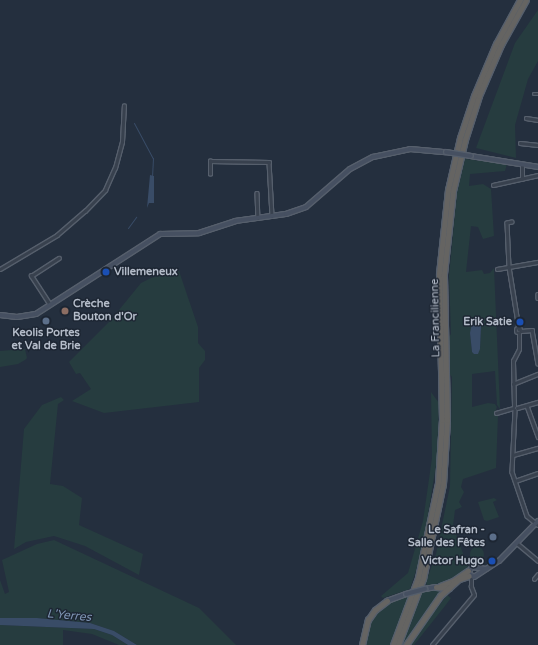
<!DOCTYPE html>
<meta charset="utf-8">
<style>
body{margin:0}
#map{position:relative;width:538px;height:645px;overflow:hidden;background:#242f3e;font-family:"Varela Round",sans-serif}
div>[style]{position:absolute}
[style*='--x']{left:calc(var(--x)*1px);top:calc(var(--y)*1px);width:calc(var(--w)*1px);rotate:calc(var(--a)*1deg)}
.green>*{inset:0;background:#263c3f}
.round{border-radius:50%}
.water>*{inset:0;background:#394c67}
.stream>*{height:1px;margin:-0.5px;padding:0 0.5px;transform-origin:0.5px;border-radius:0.5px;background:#394c67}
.roads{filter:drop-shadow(1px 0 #565f6c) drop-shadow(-1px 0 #565f6c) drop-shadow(0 1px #565f6c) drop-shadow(0 -1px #565f6c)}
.minor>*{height:2.5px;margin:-1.25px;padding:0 1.25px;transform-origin:1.25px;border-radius:1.25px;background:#38414e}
.minor>.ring{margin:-1.25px;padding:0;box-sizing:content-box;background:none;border:2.5px solid #38414e;border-radius:50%}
.secondary>*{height:4px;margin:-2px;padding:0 2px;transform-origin:2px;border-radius:2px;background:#465061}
.trunk>*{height:4.5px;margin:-2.25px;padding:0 2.25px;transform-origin:2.25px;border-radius:2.25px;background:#656462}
.bridges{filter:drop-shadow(1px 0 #565f6c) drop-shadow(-1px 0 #565f6c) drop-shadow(0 1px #565f6c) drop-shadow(0 -1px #565f6c)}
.secondary-bridge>*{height:4px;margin:-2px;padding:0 2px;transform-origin:2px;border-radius:2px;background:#465061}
.dots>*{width:11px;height:11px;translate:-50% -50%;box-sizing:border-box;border:2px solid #1d2633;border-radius:50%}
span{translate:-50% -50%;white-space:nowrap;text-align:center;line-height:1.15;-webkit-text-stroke:3px #1d2633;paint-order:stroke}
.poi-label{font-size:11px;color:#b4bcc9;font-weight:700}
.left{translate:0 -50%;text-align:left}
.right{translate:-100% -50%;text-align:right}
.street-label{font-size:11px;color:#b4bcc9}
.water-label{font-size:12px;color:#7c92b1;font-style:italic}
</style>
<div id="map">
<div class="green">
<i style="clip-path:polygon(538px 10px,538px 61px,528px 79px,515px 125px,516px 158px,476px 148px,515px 43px)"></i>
<i style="clip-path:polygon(evenodd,465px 159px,507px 164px,505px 171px,470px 174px,469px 186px,483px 184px,491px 189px,494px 236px,483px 239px,478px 227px,471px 226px,466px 272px,482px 270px,484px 274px,490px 273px,494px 268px,500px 409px,497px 405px,495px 371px,472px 374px,472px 407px,488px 403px,495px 404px,497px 407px,494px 415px,498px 416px,496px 468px,463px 479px,461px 487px,464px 492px,459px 502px,462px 507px,455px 510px,453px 526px,468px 567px,453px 580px,427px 586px,426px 582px,436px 554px,450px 486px,452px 377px,449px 373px,448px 338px,451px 334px,449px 276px,457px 193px,465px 159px,481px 327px,480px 349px,475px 354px,472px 352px,470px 333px,481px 327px)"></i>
<i style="clip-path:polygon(179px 271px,198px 327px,198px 343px,205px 351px,205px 360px,199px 368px,199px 402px,104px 413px,72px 401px,91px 389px,80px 373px,76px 374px,69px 362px,110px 321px,141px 283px,151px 278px)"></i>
<i style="clip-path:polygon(25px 349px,27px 358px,25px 360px,18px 364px,0 367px,0 351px)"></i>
<i style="clip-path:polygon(431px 392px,439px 403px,437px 459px,422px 552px,410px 589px,383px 598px,381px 596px,408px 573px,423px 521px,432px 458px)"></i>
<i style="clip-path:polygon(61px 397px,64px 400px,58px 404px,50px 484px,63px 486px,82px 498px,79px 525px,143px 554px,139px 575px,85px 546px,54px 536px,26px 542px,14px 549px,24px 429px,42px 405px)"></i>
<i style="clip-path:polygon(494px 498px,497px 500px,493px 502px,499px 517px,487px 521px,484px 520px,478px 502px)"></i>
<i style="clip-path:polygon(54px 540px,199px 608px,236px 645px,137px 645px,114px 631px,90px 623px,37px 618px,0 618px,0 580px,5px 594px,9px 592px,2px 560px,37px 544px)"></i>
<i class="round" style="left:470px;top:547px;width:14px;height:14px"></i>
<i style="clip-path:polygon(438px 589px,440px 594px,405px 645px,401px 645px,422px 592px)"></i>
<i style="clip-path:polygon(410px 595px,390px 645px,364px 645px,366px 627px,379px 609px,395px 600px)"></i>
<i style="clip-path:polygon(447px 595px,451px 598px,445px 606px,414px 645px,409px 645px)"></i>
<i style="clip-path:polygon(0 625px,94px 629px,112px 635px,128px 645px,119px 645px,92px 634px,63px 630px,63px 645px,0 645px)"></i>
</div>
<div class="water">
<i style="clip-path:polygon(150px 175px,154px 176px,154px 203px,149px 203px,147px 208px)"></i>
<i style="clip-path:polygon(476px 321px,479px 321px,481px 327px,480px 349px,478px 354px,474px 354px,472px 352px,470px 333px,472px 323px)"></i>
<i style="clip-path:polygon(0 618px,37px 618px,90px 623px,114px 631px,137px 645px,128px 645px,112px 635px,94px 629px,0 625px)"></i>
</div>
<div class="stream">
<i style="--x:134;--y:123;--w:40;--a:62"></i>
<i style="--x:153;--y:158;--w:17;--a:93"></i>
<i style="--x:128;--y:228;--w:14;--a:-54"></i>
</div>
<div class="roads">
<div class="minor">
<i style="--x:534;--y:94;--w:4;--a:0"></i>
<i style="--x:526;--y:118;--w:12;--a:9"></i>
<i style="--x:520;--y:143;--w:18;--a:6"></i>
<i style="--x:210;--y:174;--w:13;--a:-90"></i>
<i style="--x:210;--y:161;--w:59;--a:1"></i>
<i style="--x:269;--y:162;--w:54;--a:86.8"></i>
<i style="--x:522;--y:179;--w:14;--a:-90"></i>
<i style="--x:493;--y:185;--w:46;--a:-12.5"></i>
<i style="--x:257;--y:193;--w:25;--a:88"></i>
<i style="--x:512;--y:222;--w:5;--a:169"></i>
<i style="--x:507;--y:223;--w:44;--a:87.4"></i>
<i style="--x:509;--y:267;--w:63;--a:80.8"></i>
<i style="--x:0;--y:269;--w:66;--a:-30.8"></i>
<i style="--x:57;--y:235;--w:37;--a:-41"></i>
<i style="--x:85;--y:211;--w:29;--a:-46"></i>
<i style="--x:105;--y:190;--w:24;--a:-66"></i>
<i style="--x:115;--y:168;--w:27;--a:-75"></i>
<i style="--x:122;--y:142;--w:36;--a:-87"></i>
<i style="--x:497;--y:269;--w:42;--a:-9.7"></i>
<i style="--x:538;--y:294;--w:4;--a:90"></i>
<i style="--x:50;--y:305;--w:35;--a:-123"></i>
<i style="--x:31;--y:276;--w:33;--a:-33"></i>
<i class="ring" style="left:516.5px;top:328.5px;width:2.5px;height:2.5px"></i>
<i style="--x:521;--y:331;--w:11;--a:-5"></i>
<i style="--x:532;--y:330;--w:34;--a:80"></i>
<i style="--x:513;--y:384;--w:27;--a:-22"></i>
<i style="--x:514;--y:406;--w:45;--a:-91.3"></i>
<i style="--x:513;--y:361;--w:13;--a:-63"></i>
<i style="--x:519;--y:349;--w:16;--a:-90"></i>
<i style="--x:527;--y:406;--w:33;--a:70"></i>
<i style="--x:517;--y:408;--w:22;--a:-16"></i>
<i style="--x:515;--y:410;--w:62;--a:92.8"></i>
<i style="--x:512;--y:472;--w:46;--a:71.2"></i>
<i style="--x:527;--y:516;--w:14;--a:39"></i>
<i style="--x:496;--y:413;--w:18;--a:-16"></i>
<i style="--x:513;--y:455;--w:26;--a:-16"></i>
<i style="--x:515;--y:481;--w:24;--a:-19"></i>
<i style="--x:518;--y:544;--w:26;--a:40"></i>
<i style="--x:534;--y:579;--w:6;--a:-51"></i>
<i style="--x:432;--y:645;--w:65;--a:-50"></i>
<i style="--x:474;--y:595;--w:9;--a:-111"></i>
<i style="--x:471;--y:587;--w:10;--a:-90"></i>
</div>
<div class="secondary">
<i style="--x:471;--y:156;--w:68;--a:9.3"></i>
<i style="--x:0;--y:315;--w:17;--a:7"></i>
<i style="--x:17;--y:317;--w:19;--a:-9"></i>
<i style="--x:36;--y:314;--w:148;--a:-32.8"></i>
<i style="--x:160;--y:234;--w:39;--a:-1"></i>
<i style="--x:199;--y:233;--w:38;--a:-18"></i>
<i style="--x:235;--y:221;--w:51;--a:-7.8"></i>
<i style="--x:286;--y:214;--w:21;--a:-19"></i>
<i style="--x:306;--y:207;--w:58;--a:-40.8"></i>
<i style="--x:350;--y:169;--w:26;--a:-28"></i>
<i style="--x:373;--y:157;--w:38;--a:-12"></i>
<i style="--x:410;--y:149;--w:36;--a:5"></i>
<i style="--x:486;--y:569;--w:14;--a:-172"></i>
<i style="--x:472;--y:567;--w:7;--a:124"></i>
<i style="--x:468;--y:573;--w:7;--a:34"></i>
<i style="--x:474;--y:577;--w:30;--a:-33"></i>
<i style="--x:499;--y:561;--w:56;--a:-45.7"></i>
<i style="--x:425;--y:589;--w:11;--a:-10"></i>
<i style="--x:387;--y:601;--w:20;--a:-20"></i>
</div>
<div class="trunk">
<i style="--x:440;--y:586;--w:14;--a:-21"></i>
<i style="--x:453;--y:581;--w:18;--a:-34"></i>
<i style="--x:436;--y:587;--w:13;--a:4"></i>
<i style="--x:449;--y:588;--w:13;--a:-42"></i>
<i style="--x:459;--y:579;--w:10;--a:-17"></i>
<i style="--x:362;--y:645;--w:26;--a:-77"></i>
<i style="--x:368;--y:620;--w:12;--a:-55"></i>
<i style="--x:375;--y:610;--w:15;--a:-37"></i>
<i style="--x:393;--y:645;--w:72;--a:-69.5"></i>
<i style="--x:418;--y:578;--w:97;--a:-78.1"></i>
<i style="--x:438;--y:483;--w:63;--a:-86.4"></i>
<i style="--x:442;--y:420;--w:146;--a:-91.2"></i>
<i style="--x:439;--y:274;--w:84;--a:-83.9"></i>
<i style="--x:448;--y:190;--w:53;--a:-77"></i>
<i style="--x:460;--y:138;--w:44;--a:-71.6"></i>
<i style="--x:474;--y:96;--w:56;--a:-67.1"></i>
<i style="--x:496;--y:44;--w:50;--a:-61.4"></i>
<i style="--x:398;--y:645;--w:71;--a:-69.3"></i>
<i style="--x:423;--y:579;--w:97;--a:-78.1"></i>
<i style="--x:443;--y:484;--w:64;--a:-86.4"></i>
<i style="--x:447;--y:420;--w:146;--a:-91.2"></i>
<i style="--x:444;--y:274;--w:83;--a:-83.8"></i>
<i style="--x:453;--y:191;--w:52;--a:-76.8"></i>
<i style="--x:465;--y:140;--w:46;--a:-72.3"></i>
<i style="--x:479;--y:96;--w:56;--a:-66.7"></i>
<i style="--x:501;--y:45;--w:51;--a:-60.9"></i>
<i style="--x:406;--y:645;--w:60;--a:-55.2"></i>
<i style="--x:440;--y:596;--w:12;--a:-42"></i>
</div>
</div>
<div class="bridges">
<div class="secondary-bridge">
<i style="--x:446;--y:152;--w:25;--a:9"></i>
<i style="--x:406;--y:594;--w:20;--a:-15"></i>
</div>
</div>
<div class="dots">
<i style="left:106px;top:272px;background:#1a4fb4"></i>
<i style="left:65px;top:311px;background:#8d6e63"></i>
<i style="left:46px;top:321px;background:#5c6f8a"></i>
<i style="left:520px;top:322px;background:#1a4fb4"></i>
<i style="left:493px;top:537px;background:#5c6f8a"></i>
<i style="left:492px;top:561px;background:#1a4fb4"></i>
</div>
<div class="poi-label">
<span class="left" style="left:114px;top:272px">Villemeneux</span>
<span class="left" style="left:73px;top:311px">Crèche<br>Bouton d'Or</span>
<span class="right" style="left:512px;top:322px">Erik Satie</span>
<span style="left:46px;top:340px">Keolis Portes<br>et Val de Brie</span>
<span class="right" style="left:485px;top:537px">Le Safran -<br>Salle des Fêtes</span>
<span class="right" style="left:484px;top:561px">Victor Hugo</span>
</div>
<div class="street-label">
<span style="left:436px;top:318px;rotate:-91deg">La Francilienne</span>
</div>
<div class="water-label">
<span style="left:69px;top:616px;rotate:5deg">L'Yerres</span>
</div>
</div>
